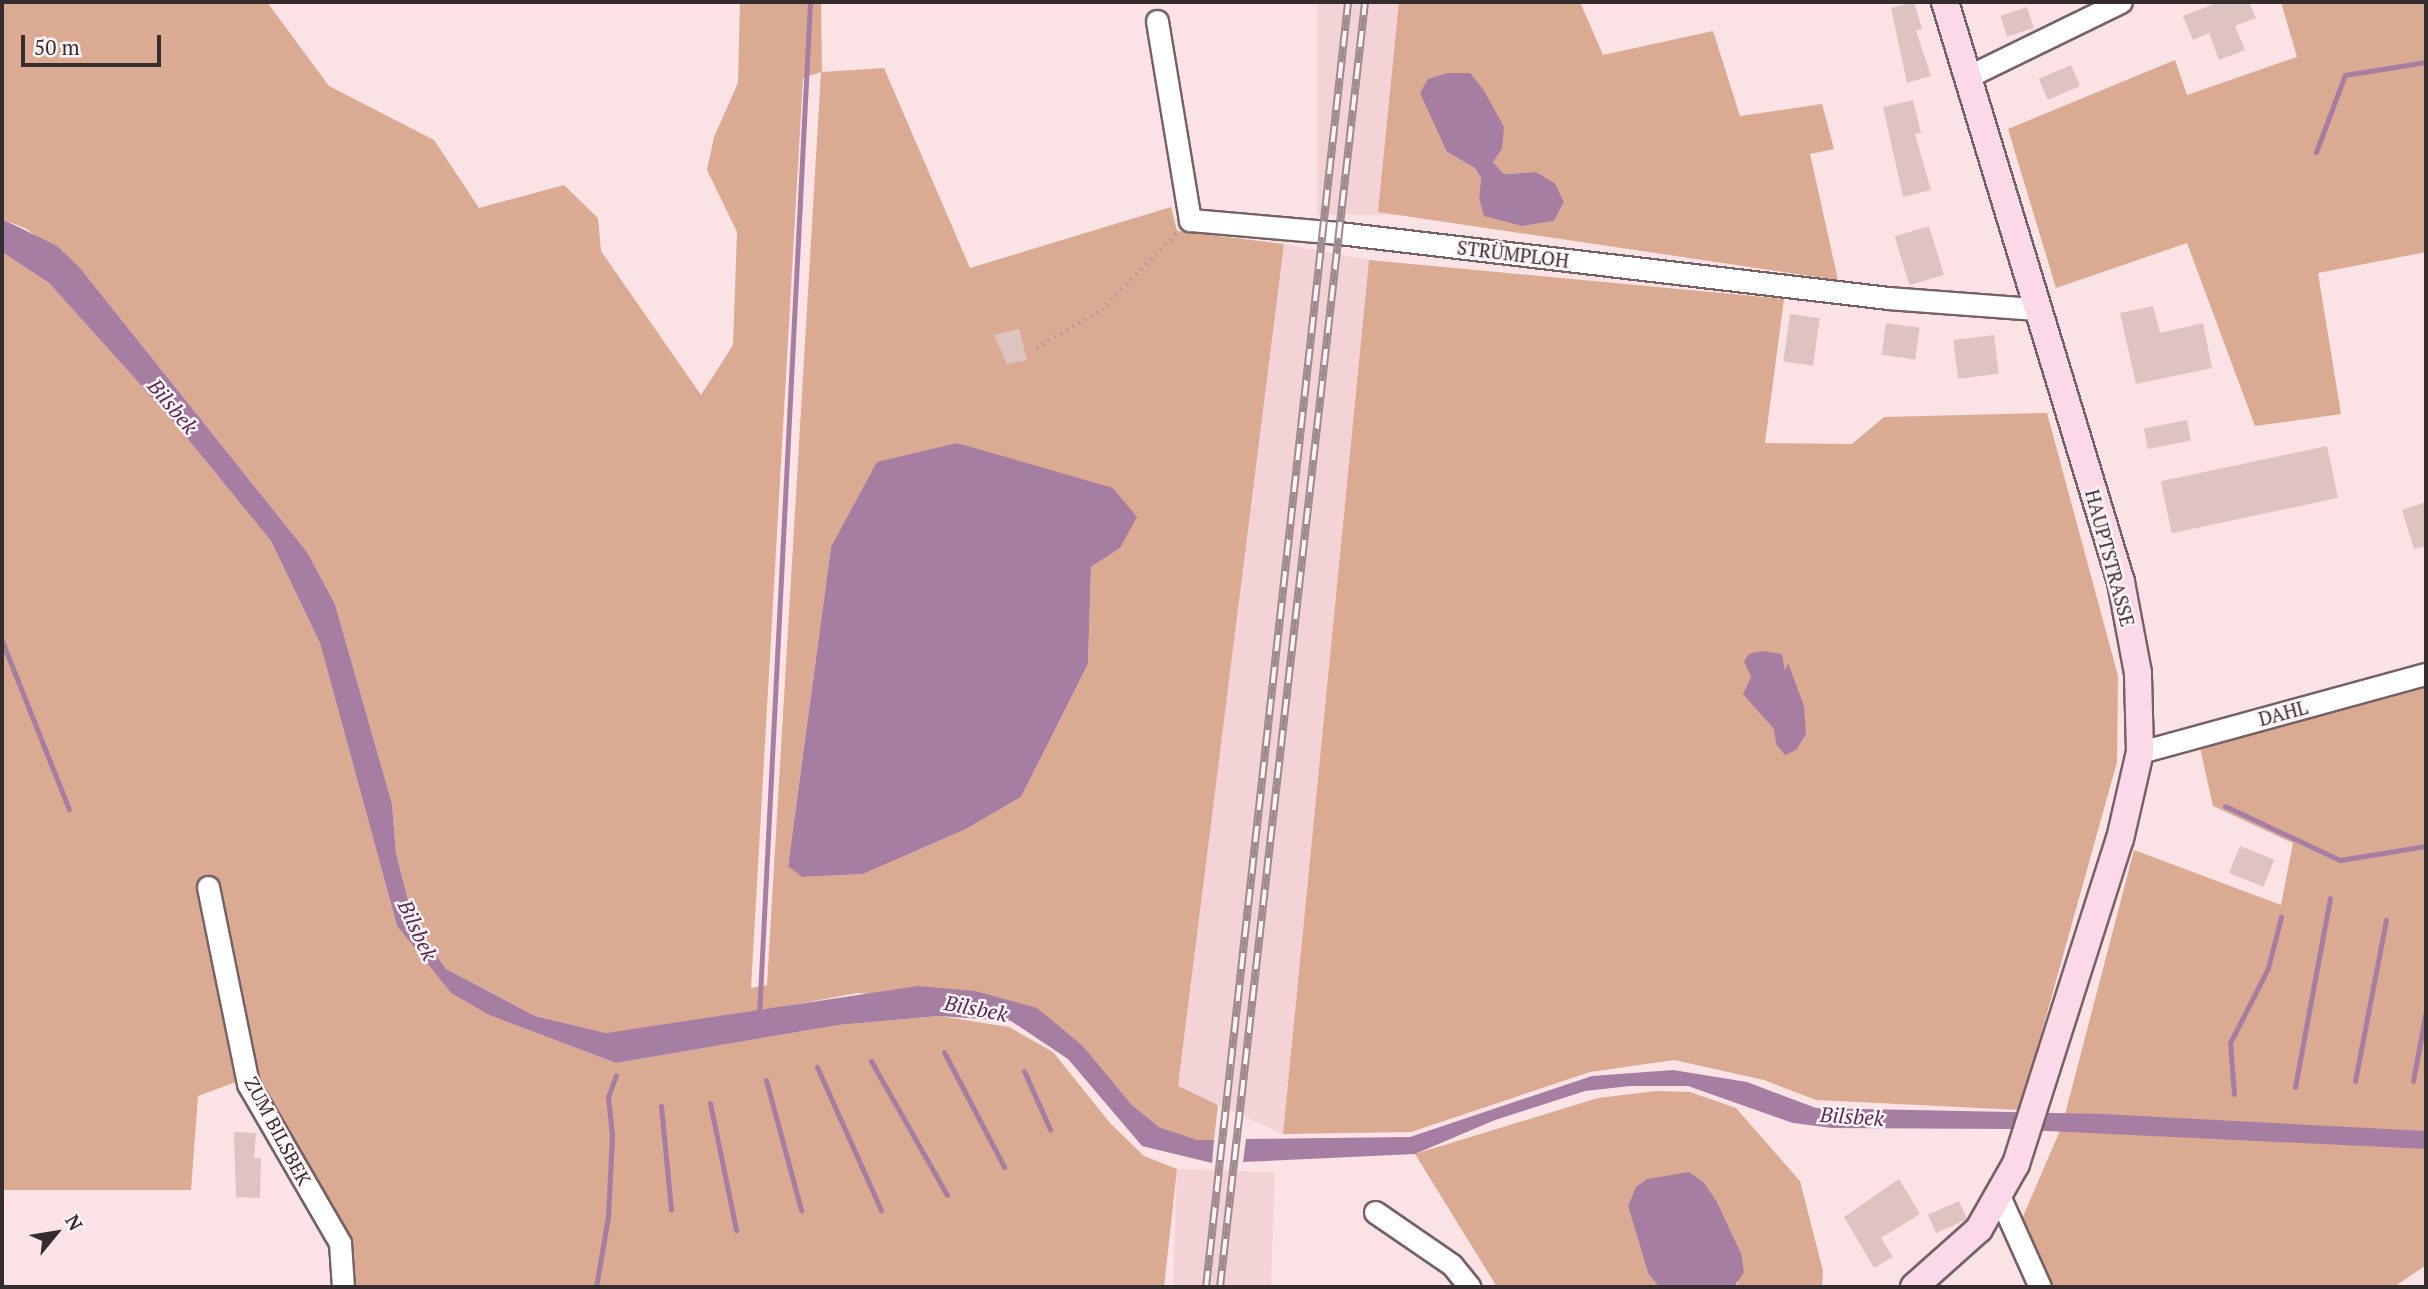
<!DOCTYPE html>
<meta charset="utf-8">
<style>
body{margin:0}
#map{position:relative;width:2428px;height:1289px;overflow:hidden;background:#fbe2e5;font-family:"PT Serif",serif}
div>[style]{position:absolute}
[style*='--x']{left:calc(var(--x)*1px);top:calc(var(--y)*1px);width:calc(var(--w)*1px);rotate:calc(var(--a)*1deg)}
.built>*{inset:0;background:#f4d3d7;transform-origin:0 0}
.green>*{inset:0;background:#daaa93}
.water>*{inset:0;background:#a67ea2}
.stream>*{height:5px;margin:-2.5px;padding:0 2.5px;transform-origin:2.5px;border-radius:2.5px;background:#a67ea2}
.building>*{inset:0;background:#ddc4c1;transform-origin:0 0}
.path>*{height:3.5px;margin-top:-1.75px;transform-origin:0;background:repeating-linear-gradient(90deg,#b19ea1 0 2px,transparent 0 7px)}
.roads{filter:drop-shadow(2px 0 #766164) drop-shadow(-2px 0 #766164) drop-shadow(0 2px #766164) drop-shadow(0 -2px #766164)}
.minor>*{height:21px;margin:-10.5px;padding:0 10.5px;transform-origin:10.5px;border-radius:10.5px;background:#fff}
.major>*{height:26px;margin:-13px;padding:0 13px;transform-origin:13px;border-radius:13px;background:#fcd9e9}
.rail>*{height:8px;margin-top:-4px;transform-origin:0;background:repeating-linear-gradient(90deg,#fef3f5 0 16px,#9d8b8e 0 32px);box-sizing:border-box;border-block:2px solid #9d8b8e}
span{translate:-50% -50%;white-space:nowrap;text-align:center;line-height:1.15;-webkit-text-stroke:5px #fef3f5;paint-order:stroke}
.street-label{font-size:19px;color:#352c2d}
.water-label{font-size:21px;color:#5a2756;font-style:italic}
.frame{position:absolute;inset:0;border:4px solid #352c2d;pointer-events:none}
.north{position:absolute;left:21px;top:1198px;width:70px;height:70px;-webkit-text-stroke:5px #fef3f5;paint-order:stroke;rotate:60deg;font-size:19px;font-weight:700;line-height:28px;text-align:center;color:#352c2d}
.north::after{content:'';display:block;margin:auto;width:24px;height:32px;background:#352c2d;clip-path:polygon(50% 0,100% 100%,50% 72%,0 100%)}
.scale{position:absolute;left:21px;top:35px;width:140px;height:32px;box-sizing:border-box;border:4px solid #352c2d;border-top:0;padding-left:9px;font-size:21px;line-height:24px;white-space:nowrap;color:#352c2d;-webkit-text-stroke:5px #fef3f5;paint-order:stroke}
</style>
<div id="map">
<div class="built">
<i style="left:1317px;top:2px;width:82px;height:213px"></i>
<i style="clip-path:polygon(1284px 244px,1369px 260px,1283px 1134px,1178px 1087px)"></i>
<i style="left:1177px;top:1169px;width:98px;height:119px;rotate:2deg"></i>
</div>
<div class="green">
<i style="clip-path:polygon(evenodd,2px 2px,267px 2px,329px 86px,434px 140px,479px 208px,564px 185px,598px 218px,601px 251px,701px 395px,733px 345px,737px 232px,707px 170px,714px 137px,738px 83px,740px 2px,821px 2px,822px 72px,884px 68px,970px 268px,1171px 207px,1177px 231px,1284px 244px,1178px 1086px,1218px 1105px,1214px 1140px,1198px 1140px,1159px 1127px,1131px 1104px,1083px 1046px,1037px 1009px,857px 993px,701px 1022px,606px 1033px,535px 1016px,446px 969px,425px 940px,409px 904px,396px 853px,392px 804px,335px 604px,307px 552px,80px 268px,25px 228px,2px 219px,2px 2px,821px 72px,767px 985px,751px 988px,803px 78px,821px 72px,2px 2px,957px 443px,1031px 467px,1120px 548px,1091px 567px,1088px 664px,1021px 797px,966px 829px,863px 874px,802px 877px,788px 865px,831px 547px,957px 443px)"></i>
<i style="clip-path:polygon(evenodd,1399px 2px,1580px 2px,1603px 55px,1713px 31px,1740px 116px,1822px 104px,1834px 149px,1810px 154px,1838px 280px,1378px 212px,1399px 2px,1502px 149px,1493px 162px,1504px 174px,1536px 172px,1555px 183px,1564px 202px,1554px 221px,1522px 226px,1479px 198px,1481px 178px,1475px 168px,1447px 152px,1502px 149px)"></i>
<i style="clip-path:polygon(2281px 2px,2426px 2px,2426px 252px,2318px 273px,2341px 414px,2255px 426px,2187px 243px,2056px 288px,2008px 129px,2175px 60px,2187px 95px,2297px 57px)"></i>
<i style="clip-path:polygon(2px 252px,49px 283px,174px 422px,271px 541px,320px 643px,397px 926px,451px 993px,489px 1015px,616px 1063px,838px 1025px,939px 1016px,1009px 1027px,1053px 1052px,1110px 1123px,1144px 1156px,1177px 1169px,1164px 1287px,351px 1287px,349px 1242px,255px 1075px,198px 1096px,191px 1190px,2px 1190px)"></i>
<i style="clip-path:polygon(1369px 260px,1784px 299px,1765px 443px,1852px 444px,1884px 417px,2047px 413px,2118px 676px,2117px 762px,2020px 1110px,1816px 1100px,1764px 1080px,1674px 1060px,1590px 1072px,1411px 1132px,1283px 1134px)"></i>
<i style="clip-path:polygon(2426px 688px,2426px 1265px,2394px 1287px,2051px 1287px,2021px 1221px,2062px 1126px,2134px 850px,2281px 905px,2293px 843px,2213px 806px,2200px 748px)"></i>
<i style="clip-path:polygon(1657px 1091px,1690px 1092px,1736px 1108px,1800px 1181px,1823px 1271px,1822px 1287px,1734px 1287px,1738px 1283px,1741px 1253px,1717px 1202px,1628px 1206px,1648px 1273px,1659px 1287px,1497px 1287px,1415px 1154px,1598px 1098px)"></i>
</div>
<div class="water">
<i style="clip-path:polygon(1448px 73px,1470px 73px,1483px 89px,1504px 127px,1502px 149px,1493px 162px,1504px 174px,1536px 172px,1555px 183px,1564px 202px,1554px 221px,1522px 226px,1484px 216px,1479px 198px,1481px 178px,1475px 168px,1447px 152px,1420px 93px,1428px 79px)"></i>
<i style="clip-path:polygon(2px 219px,57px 246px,80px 268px,307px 552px,335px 604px,392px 804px,396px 853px,409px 904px,425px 940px,446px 969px,535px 1016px,606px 1033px,918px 986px,975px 991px,1037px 1008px,1083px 1046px,1131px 1104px,1159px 1127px,1198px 1140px,1214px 1140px,1212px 1163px,1142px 1146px,1068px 1059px,1011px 1021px,939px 1016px,838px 1025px,616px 1063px,489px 1015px,451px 993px,397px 926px,320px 643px,271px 541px,174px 422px,49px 283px,2px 252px)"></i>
<i style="clip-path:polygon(957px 443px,1113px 488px,1137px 517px,1120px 548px,1091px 567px,1088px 664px,1021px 797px,966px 829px,863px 874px,802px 877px,788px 866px,831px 547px,877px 462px)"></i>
<i style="clip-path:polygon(1762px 651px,1782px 654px,1785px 671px,1788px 663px,1804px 706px,1806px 734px,1796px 750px,1785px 755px,1776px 744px,1774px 729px,1743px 694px,1751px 677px,1744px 661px,1749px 654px)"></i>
<i style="clip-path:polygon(1673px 1070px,1747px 1082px,1816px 1108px,2102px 1114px,2426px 1131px,2426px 1149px,2008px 1129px,1832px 1128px,1793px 1123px,1688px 1086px,1630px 1086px,1585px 1091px,1495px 1120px,1415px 1154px,1243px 1162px,1246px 1139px,1410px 1137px,1592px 1076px)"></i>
<i style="clip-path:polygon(1689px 1172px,1704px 1183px,1717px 1202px,1741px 1253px,1744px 1272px,1734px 1287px,1659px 1287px,1648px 1273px,1628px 1206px,1636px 1187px,1647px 1179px)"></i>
</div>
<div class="stream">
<i style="--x:2316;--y:152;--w:82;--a:-69.4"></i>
<i style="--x:2345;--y:75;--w:82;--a:-9.1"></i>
<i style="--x:2;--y:641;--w:181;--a:68.3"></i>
<i style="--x:2225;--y:806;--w:127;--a:25.2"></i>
<i style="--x:2340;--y:860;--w:87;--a:-9.2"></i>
<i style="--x:759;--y:1016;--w:1015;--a:-87.12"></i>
<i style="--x:944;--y:1052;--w:130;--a:62.4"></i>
<i style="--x:871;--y:1061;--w:154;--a:60.4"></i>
<i style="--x:817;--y:1067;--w:157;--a:65.9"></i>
<i style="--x:1024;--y:1071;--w:64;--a:65.9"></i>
<i style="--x:766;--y:1080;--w:135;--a:74.9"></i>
<i style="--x:2355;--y:1081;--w:164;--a:-79.1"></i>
<i style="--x:2413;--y:1081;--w:71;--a:-79.5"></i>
<i style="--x:2295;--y:1087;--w:192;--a:-79.5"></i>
<i style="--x:2234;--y:1094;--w:51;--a:-94.5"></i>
<i style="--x:2230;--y:1043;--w:84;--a:-63.1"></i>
<i style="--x:2268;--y:968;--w:53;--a:-75.7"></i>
<i style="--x:710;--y:1103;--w:130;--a:78.4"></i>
<i style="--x:661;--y:1106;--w:104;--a:84.5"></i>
<i style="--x:596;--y:1287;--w:71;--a:-80.3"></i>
<i style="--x:608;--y:1217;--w:82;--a:-87.2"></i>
<i style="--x:612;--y:1135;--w:38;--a:-96"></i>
<i style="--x:608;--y:1097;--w:23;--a:-70"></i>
</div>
<div class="building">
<i style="clip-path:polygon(1914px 2px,1922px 29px,1916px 31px,1931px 76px,1907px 83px,1891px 8px)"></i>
<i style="clip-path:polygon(2219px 2px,2249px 2px,2256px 18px,2235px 26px,2245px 50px,2219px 60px,2209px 33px,2193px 40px,2183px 16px)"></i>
<i style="left:2027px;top:7px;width:22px;height:28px;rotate:72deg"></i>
<i style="left:2071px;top:65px;width:23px;height:35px;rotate:67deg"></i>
<i style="clip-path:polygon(1913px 100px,1921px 133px,1915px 134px,1931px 190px,1903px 197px,1883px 107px)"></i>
<i style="left:1929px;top:226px;width:51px;height:36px;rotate:73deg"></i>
<i style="clip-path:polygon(2153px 306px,2160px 333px,2203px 323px,2212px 368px,2136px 384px,2120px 313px)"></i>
<i style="left:1790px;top:314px;width:30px;height:48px;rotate:8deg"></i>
<i style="left:1886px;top:323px;width:34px;height:32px;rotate:8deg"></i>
<i style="clip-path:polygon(1019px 329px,1027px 360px,1007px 364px,994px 335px)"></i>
<i style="left:1994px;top:335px;width:39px;height:41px;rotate:83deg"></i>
<i style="left:2187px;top:420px;width:21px;height:44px;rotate:79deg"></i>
<i style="left:2327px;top:446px;width:53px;height:170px;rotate:78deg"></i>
<i style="clip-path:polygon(2426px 502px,2426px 546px,2414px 549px,2402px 510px)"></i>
<i style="left:2240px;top:846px;width:37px;height:29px;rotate:22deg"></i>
<i style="clip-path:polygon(234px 1132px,256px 1133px,254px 1158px,261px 1158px,260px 1198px,236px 1197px)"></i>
<i style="clip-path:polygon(1899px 1179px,1920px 1214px,1881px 1238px,1893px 1257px,1874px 1268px,1844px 1217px)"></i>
<i style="left:1959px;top:1201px;width:20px;height:34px;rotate:66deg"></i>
</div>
<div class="path">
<i style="--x:1036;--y:348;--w:75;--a:-30.3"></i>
<i style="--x:1101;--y:310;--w:107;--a:-45.4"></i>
</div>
<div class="roads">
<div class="minor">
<i style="--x:1157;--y:21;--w:202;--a:80.6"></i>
<i style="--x:1190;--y:220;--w:150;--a:5"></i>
<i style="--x:1339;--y:233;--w:553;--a:6.75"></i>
<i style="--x:1888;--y:298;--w:148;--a:4.3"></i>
<i style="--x:1967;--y:77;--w:171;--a:-26"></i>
<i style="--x:2140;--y:752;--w:296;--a:-15.3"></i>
<i style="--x:208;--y:887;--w:201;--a:78.5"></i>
<i style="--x:248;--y:1084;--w:184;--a:59.9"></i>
<i style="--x:340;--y:1243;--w:44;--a:86.1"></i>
<i style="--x:2000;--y:1198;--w:98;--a:65.8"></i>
<i style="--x:1375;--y:1212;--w:93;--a:34.5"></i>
<i style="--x:1452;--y:1265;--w:28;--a:51"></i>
</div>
<div class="major">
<i style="--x:1914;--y:1287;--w:87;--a:-41.7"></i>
<i style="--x:1979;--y:1229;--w:75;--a:-60.4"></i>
<i style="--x:2016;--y:1164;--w:341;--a:-72.3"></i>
<i style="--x:2120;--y:839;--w:89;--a:-77.1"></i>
<i style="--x:2140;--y:752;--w:79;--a:-91.5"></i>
<i style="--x:2138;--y:673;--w:93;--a:-100.6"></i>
<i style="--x:2121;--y:582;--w:606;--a:-106.88"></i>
</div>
</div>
<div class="rail">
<i style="--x:1206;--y:1287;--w:1293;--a:-83.69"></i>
<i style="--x:1220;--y:1287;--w:1293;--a:-83.56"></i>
</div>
<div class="street-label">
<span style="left:1513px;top:254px;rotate:7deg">STRÜMPLOH</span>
<span style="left:2110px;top:558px;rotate:75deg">HAUPTSTRASSE</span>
<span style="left:2283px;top:713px;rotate:-15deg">DAHL</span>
<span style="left:278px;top:1131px;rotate:62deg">ZUM BILSBEK</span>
</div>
<div class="water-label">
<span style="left:173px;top:406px;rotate:50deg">Bilsbek</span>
<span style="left:418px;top:930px;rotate:65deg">Bilsbek</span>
<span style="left:976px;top:1008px;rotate:11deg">Bilsbek</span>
<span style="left:1852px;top:1116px;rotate:4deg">Bilsbek</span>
</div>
<div class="frame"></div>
<div class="north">N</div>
<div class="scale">50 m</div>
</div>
